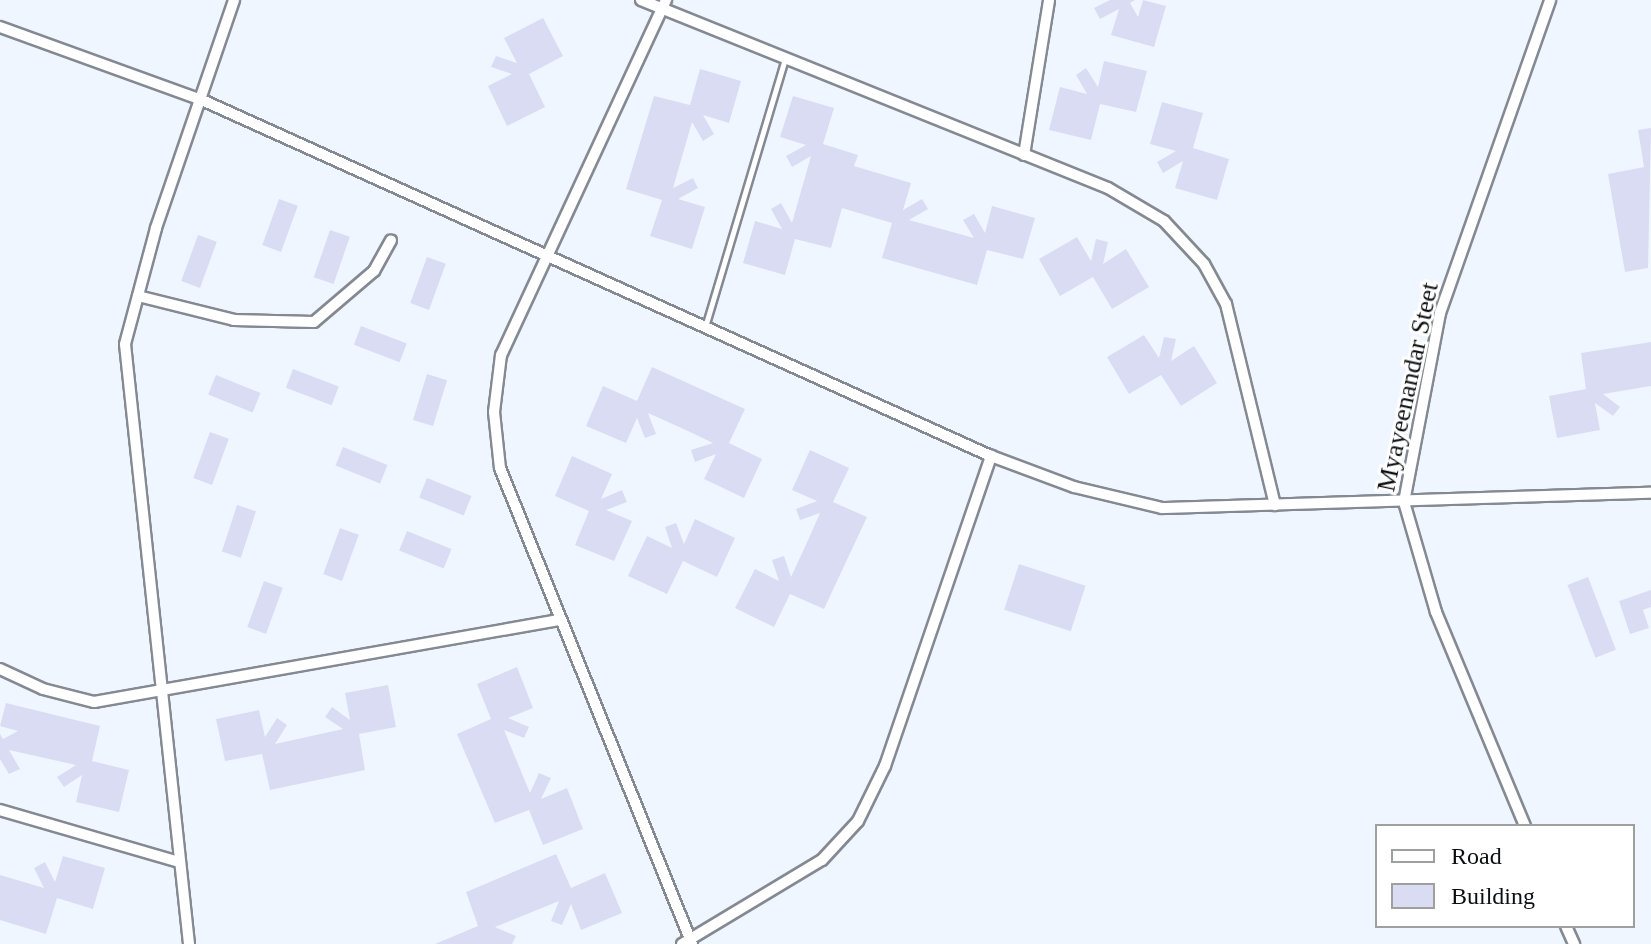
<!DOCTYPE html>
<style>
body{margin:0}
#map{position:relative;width:1651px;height:944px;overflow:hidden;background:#f0f6ff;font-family:"Times New Roman",serif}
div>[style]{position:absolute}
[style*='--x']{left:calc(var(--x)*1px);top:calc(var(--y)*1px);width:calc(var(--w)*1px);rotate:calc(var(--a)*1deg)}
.building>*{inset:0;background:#dadcf4;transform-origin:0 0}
.roads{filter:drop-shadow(2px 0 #848992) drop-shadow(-2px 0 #848992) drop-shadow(0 2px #848992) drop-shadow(0 -2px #848992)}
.lane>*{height:5px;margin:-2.5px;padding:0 2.5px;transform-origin:2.5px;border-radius:2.5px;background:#fff}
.street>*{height:10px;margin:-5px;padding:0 5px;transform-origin:5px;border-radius:5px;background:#fff}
span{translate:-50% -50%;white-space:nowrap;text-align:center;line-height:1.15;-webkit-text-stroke:6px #fff;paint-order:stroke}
.street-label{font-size:26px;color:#0c0e10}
.legend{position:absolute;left:1375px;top:824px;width:260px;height:104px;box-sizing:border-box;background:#fff;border:2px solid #9e9f9f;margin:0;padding:10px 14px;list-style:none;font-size:24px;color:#0c0e10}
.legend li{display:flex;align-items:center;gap:16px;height:40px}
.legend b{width:40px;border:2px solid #9e9f9f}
</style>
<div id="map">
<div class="building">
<i style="clip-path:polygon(1110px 0,1135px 0,1130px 3px,1138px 17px,1143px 0,1166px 6px,1154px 47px,1111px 35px,1119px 9px,1100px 19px,1094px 8px)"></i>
<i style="clip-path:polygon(543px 18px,563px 56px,529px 74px,545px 107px,507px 126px,488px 86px,512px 74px,491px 67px,496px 56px,517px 63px,504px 38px)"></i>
<i style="clip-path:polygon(1104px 61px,1147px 71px,1136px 112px,1100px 104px,1091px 140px,1049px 130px,1060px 87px,1087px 94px,1076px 75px,1086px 68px,1098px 87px)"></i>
<i style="clip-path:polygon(700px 69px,741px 81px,729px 123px,703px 115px,714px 134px,703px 141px,692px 122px,673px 188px,693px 178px,698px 188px,678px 199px,705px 207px,692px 249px,650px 236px,662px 200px,626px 189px,654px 96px,690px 105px)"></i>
<i style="clip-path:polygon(793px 96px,834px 108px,823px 144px,858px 155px,854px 166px,911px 183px,903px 210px,922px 199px,928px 209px,909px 220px,974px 238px,963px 220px,974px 214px,985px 233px,992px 206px,1035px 218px,1023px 259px,987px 250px,977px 285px,882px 258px,892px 223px,842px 208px,831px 248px,795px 239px,785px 275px,743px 263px,755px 221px,782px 229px,771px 209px,781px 203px,792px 223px,811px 156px,792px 167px,786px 156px,806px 145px,780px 137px)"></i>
<i style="clip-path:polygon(1162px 102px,1203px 113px,1193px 148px,1229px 159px,1217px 200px,1175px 188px,1183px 161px,1163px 173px,1157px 162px,1176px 151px,1150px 144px)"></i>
<i style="clip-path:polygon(1651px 128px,1648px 268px,1625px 272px,1608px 174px,1644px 167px,1638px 130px)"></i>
<i style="left:279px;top:199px;width:20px;height:49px;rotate:20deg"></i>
<i style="left:330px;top:230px;width:21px;height:50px;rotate:19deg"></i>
<i style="left:198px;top:235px;width:20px;height:49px;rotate:20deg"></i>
<i style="clip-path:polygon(1077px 237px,1091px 261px,1096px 239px,1108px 242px,1103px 264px,1126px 249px,1149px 287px,1112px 309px,1093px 277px,1060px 296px,1039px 259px)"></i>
<i style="left:427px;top:257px;width:20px;height:49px;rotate:20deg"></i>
<i style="left:361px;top:326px;width:49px;height:20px;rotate:21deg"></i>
<i style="clip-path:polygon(1144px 335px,1159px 358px,1164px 337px,1176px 339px,1171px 361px,1194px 346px,1217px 383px,1181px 406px,1161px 375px,1129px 394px,1107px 357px)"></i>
<i style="clip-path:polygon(1651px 342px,1651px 386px,1603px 394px,1620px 407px,1613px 416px,1595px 403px,1600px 430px,1557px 438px,1549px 396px,1586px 389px,1581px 353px)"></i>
<i style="clip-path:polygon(652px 367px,745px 409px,729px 443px,762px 459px,744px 498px,704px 479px,716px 454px,695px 462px,691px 450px,713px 443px,688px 431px,648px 413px,656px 434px,645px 438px,637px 418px,626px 443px,586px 426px,603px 386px,637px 401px)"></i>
<i style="left:293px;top:369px;width:49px;height:20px;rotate:21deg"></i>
<i style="left:427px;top:374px;width:21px;height:48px;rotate:17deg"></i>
<i style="left:216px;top:375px;width:48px;height:21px;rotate:22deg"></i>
<i style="left:210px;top:432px;width:20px;height:49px;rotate:20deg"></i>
<i style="left:343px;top:447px;width:48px;height:20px;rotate:22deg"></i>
<i style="clip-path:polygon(810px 450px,849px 468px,833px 502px,867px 517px,824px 609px,790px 594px,774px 627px,735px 608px,755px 569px,779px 581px,772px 560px,784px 556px,791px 577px,809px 538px,820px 513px,800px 520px,796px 509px,817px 501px,792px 490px)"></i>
<i style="clip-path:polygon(572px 456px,612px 474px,601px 499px,622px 490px,627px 502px,606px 510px,632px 521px,614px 561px,575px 545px,589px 511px,555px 496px)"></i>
<i style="left:427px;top:478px;width:48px;height:21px;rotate:22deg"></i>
<i style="left:237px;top:505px;width:20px;height:49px;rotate:18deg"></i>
<i style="clip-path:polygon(695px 519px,735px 538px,717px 577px,683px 561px,667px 594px,628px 576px,647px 536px,672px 548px,665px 527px,676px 523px,684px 544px)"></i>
<i style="left:340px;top:528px;width:20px;height:49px;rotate:20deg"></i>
<i style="left:407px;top:531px;width:48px;height:21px;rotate:22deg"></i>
<i style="left:1019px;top:564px;width:70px;height:48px;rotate:18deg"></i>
<i style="left:1588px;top:577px;width:78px;height:22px;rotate:69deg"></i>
<i style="left:264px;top:581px;width:20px;height:49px;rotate:20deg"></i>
<i style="clip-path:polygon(1651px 590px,1651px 607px,1643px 610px,1649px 628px,1630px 634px,1619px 601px)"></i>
<i style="clip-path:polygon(517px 667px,533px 708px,508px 718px,529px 727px,524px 738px,504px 730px,530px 793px,539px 773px,551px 778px,541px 799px,567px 788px,583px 829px,543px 845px,529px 810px,495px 823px,457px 734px,491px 719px,477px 684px)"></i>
<i style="clip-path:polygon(388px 685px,396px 727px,359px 734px,365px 770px,270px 790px,262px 754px,225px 761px,216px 719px,259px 710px,265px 737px,277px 718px,287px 725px,275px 744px,343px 729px,325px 717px,332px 707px,350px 720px,345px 693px)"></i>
<i style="clip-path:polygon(6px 703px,100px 726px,92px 761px,129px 770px,119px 812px,76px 802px,82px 775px,64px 787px,57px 777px,76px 765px,9px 750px,20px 769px,9px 774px,0 759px,0 734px,3px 739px,18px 731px,0 726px)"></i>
<i style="clip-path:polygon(556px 854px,571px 888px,605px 873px,622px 913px,581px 930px,571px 904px,562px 925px,551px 921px,559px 901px,495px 927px,516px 936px,512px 944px,435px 944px,478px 926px,466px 892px)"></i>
<i style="clip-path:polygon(63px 856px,105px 868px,93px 909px,57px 898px,46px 934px,0 920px,0 875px,44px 888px,34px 868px,45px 862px,55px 882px)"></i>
</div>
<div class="roads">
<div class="lane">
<i style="--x:705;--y:327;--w:280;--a:-73.4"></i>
</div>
<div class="street">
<i style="--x:641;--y:0;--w:503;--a:21.93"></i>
<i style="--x:1108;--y:188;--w:65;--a:30.5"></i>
<i style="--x:1164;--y:221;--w:59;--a:47.1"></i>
<i style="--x:1204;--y:264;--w:46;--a:61.2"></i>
<i style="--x:1226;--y:304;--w:207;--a:76.3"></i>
<i style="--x:666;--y:0;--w:391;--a:114.9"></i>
<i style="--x:501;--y:355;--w:57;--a:97"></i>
<i style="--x:494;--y:412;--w:56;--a:83.9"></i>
<i style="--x:500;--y:468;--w:513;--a:68.03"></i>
<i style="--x:0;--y:27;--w:215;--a:19.9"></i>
<i style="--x:202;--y:100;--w:866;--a:24.29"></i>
<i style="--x:991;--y:456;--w:89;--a:20.5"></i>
<i style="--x:1074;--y:487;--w:90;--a:13.4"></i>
<i style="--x:1162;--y:508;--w:489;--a:-1.8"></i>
<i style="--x:1024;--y:155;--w:157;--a:-80.8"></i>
<i style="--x:138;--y:296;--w:99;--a:14"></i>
<i style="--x:234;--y:320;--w:80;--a:1.4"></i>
<i style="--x:314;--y:322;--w:79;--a:-40.4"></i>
<i style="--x:374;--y:271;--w:35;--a:-61"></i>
<i style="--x:0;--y:669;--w:47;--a:24.9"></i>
<i style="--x:43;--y:689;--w:53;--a:14.3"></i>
<i style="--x:94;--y:702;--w:472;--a:-10"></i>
<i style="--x:0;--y:810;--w:186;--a:16.2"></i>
<i style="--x:1525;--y:826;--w:232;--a:-112.6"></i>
<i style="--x:1436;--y:612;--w:115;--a:-106.2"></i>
<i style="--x:1404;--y:502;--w:192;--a:-79.2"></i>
<i style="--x:1440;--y:313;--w:332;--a:-70.6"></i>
<i style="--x:1566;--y:926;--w:20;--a:66"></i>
<i style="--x:189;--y:944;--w:603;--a:-96.09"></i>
<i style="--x:125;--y:344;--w:120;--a:-75"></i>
<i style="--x:156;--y:228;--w:241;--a:-71.1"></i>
<i style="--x:682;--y:944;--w:163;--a:-31"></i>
<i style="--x:822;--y:860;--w:53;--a:-47.3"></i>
<i style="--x:858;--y:821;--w:61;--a:-63.9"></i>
<i style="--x:885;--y:766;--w:328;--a:-71.1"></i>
</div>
</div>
<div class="street-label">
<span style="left:1408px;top:387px;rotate:-78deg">Myayeenandar Steet</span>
</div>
<ul class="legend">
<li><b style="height:10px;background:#fff"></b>Road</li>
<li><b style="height:22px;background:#dadcf4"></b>Building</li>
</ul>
</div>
